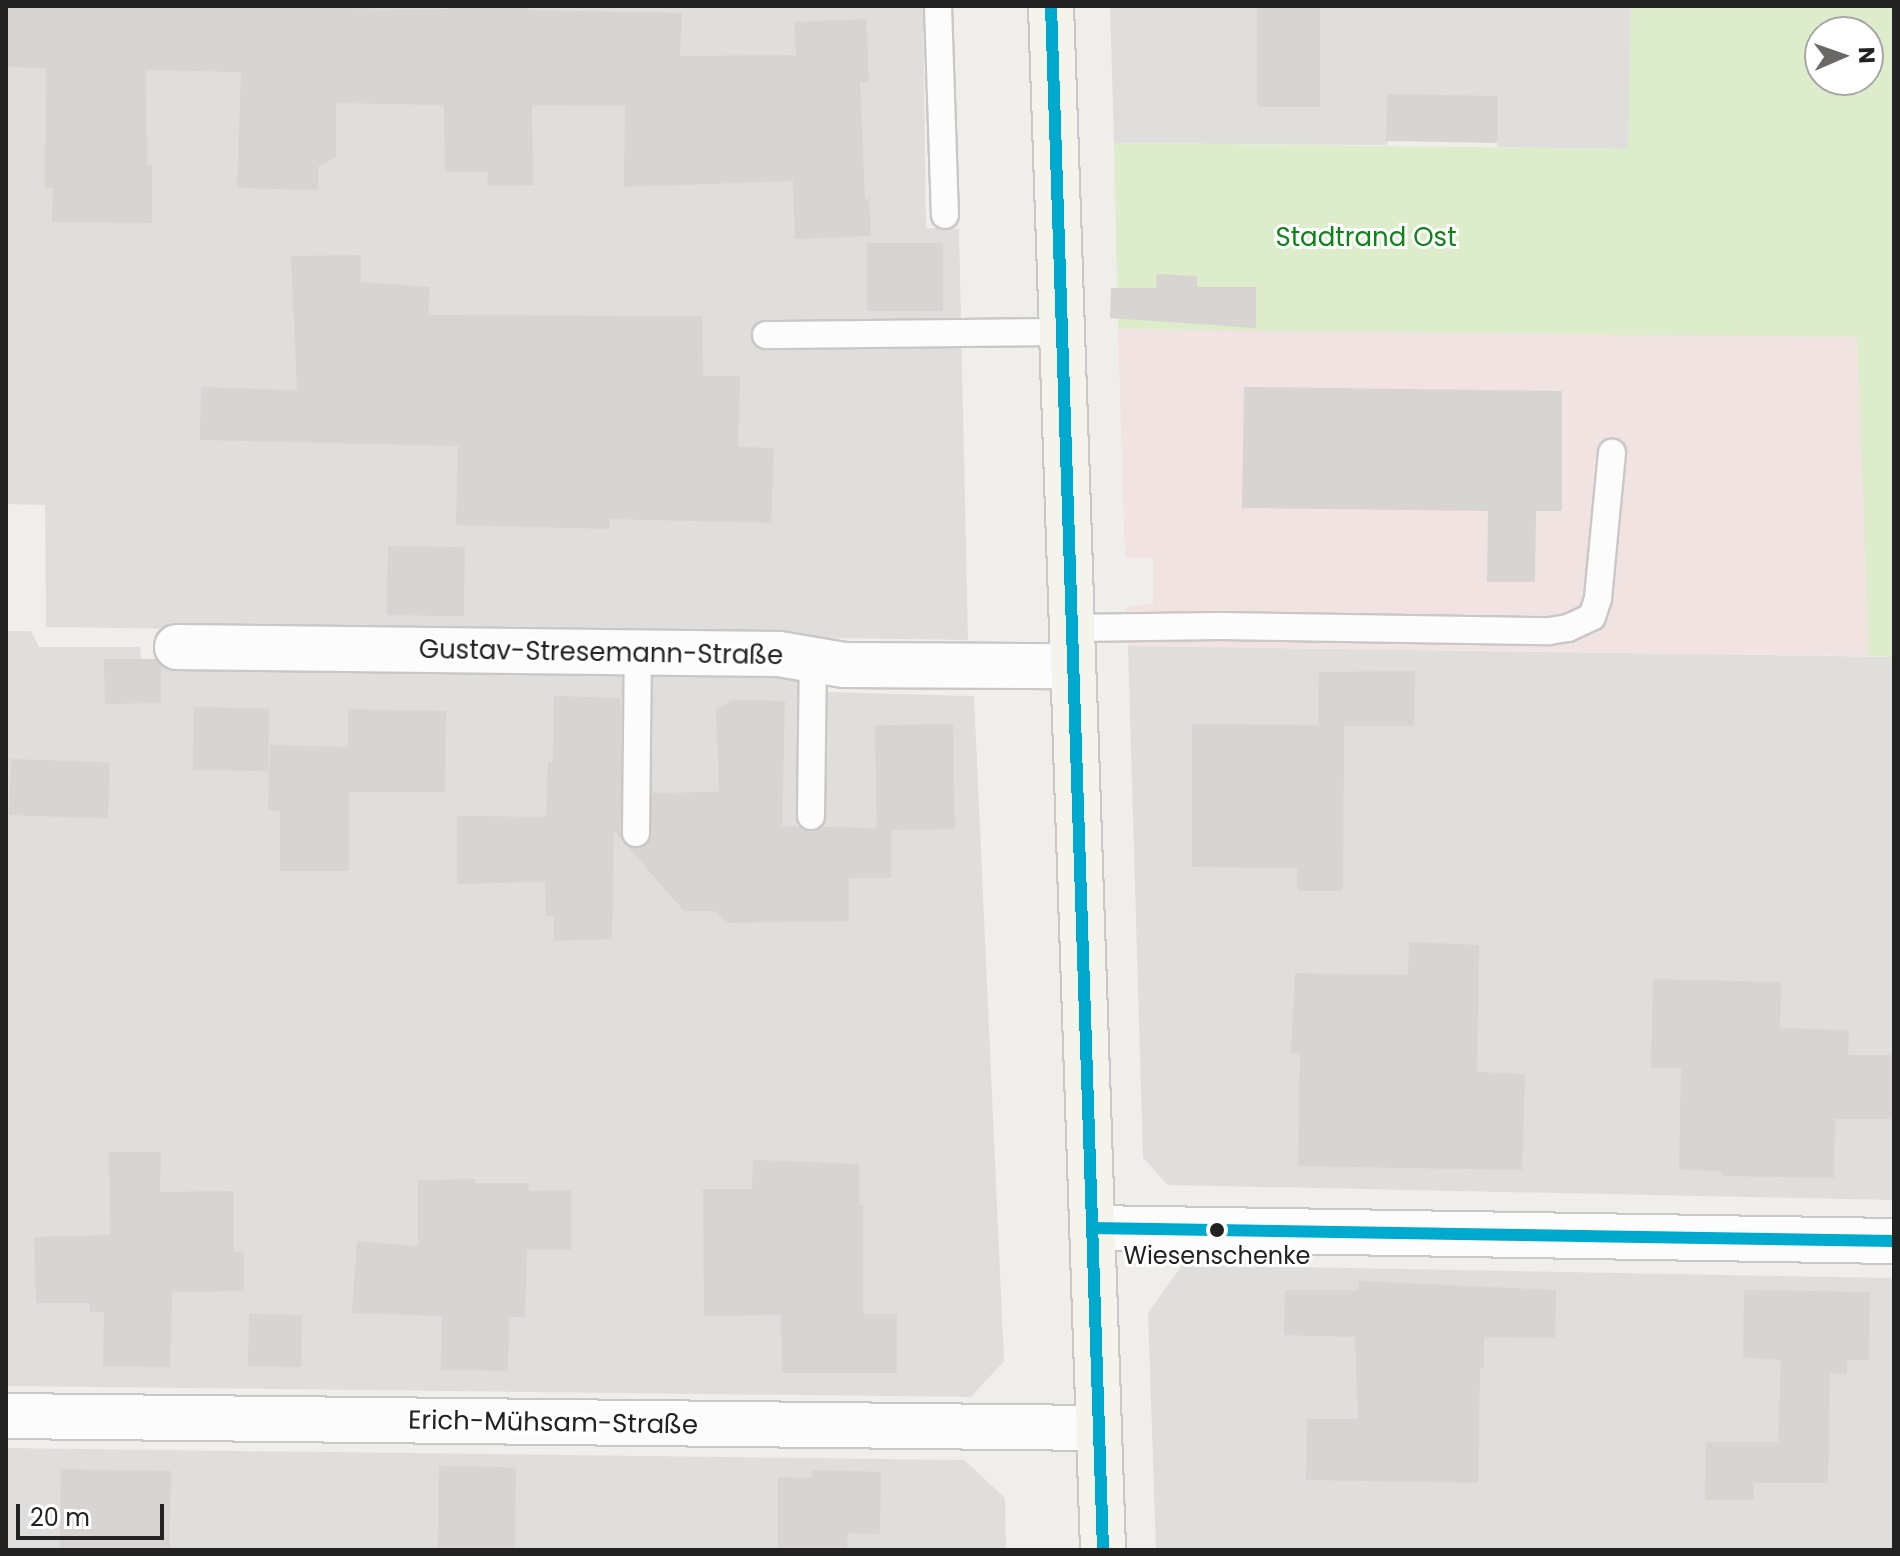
<!DOCTYPE html>
<meta charset="utf-8">
<style>
body{margin:0}
#map{position:relative;width:1900px;height:1556px;overflow:hidden;background:#f0eeeb;font-family:Poppins,sans-serif}
div>[style]{position:absolute}
[style*='--x']{left:calc(var(--x)*1px);top:calc(var(--y)*1px);width:calc(var(--w)*1px);rotate:calc(var(--a)*1deg)}
.residential>*{inset:0;background:#dfdedc}
.commercial>*{inset:0;background:#f1e3e1}
.grass>*{inset:0;background:#ddeccb}
.building>*{inset:0;background:#d7d4d2;transform-origin:0 0}
.roads{filter:drop-shadow(2px 0 #c9c8c7) drop-shadow(-2px 0 #c9c8c7) drop-shadow(0 2px #c9c8c7) drop-shadow(0 -2px #c9c8c7)}
.service>*{height:26px;margin:-13px;padding:0 13px;transform-origin:13px;border-radius:13px;background:#fdfcfc}
.minor>*{height:44px;margin:-22px;padding:0 22px;transform-origin:22px;border-radius:22px;background:#fdfcfc}
.secondary>*{height:44px;margin:-22px;padding:0 22px;transform-origin:22px;border-radius:22px;background:#f4f4ed}
.bus-1>*{height:12px;margin:-6px;padding:0 6px;transform-origin:6px;border-radius:6px;background:#00a9ce}
.dots>*{width:22px;height:22px;translate:-50% -50%;box-sizing:border-box;border:4px solid #fff;border-radius:50%}
span{translate:-50% -50%;white-space:nowrap;text-align:center;line-height:1.15;-webkit-text-stroke:6px #fff;paint-order:stroke}
.bus-label{font-size:24px;color:#222}
.park-label{font-size:26px;color:#0c8416}
.street-label{font-size:26px;color:#222}
.frame{position:absolute;inset:0;border:8px solid #222;pointer-events:none}
.north{position:absolute;left:1804px;top:16px;width:80px;height:80px;box-sizing:border-box;background:#fff;border:2px solid #a7a7a7;border-radius:50%;rotate:88deg;font-size:22px;font-weight:700;line-height:32px;text-align:center;color:#222}
.north::after{content:'';display:block;margin:auto;width:28px;height:36px;background:#6a6968;clip-path:polygon(50% 0,100% 100%,50% 72%,0 100%)}
.scale{position:absolute;left:16px;top:1504px;width:148px;height:36px;box-sizing:border-box;border:4px solid #222;border-top:0;padding-left:10px;font-size:24px;line-height:28px;white-space:nowrap;color:#222;-webkit-text-stroke:6px #fff;paint-order:stroke}
</style>
<div id="map">
<div class="residential">
<i style="clip-path:polygon(6px 6px,923px 6px,926px 228px,959px 229px,968px 640px,46px 627px,45px 505px,6px 504px)"></i>
<i style="clip-path:polygon(1110px 6px,1631px 6px,1630px 149px,1498px 147px,1497px 141px,1388px 141px,1387px 145px,1114px 143px)"></i>
<i style="clip-path:polygon(6px 631px,31px 631px,39px 647px,140px 647px,141px 659px,781px 665px,799px 676px,797px 826px,820px 827px,822px 692px,974px 696px,1004px 1361px,971px 1397px,6px 1386px)"></i>
<i style="clip-path:polygon(1128px 646px,1894px 657px,1894px 1200px,1168px 1185px,1143px 1158px)"></i>
<i style="clip-path:polygon(1182px 1265px,1894px 1278px,1894px 1550px,1156px 1550px,1148px 1313px)"></i>
<i style="clip-path:polygon(6px 1448px,964px 1460px,1005px 1498px,1006px 1550px,6px 1550px)"></i>
</div>
<div class="commercial">
<i style="clip-path:polygon(1118px 329px,1858px 336px,1869px 656px,1128px 646px,1126px 607px,1153px 603px,1153px 558px,1125px 558px)"></i>
</div>
<div class="grass">
<i style="clip-path:polygon(evenodd,1631px 6px,1894px 6px,1894px 657px,1869px 656px,1857px 337px,1118px 329px,1114px 143px,1628px 149px,1631px 6px,1820px 32px,1868px 32px,1868px 80px,1820px 80px,1820px 32px)"></i>
</div>
<div class="building">
<i style="clip-path:polygon(6px 6px,450px 9px,450px 6px,529px 6px,529px 10px,682px 13px,680px 56px,796px 55px,794px 22px,866px 19px,869px 82px,860px 82px,865px 199px,869px 199px,871px 236px,795px 239px,793px 181px,624px 187px,625px 106px,532px 105px,533px 185px,487px 186px,488px 172px,445px 172px,444px 105px,336px 103px,336px 157px,318px 167px,318px 190px,237px 188px,241px 72px,146px 70px,147px 165px,152px 165px,152px 223px,52px 222px,53px 188px,45px 188px,46px 68px,6px 67px)"></i>
<i style="left:1257px;top:8px;width:63px;height:99px"></i>
<i style="left:1387px;top:94px;width:111px;height:47px;rotate:1deg"></i>
<i style="left:943px;top:243px;width:68px;height:76px;rotate:90deg"></i>
<i style="clip-path:polygon(361px 255px,361px 282px,430px 287px,428px 315px,702px 316px,703px 376px,740px 376px,738px 447px,774px 448px,771px 523px,610px 519px,609px 529px,456px 525px,458px 446px,200px 440px,201px 387px,297px 390px,291px 256px)"></i>
<i style="clip-path:polygon(1157px 274px,1197px 276px,1197px 287px,1256px 287px,1256px 328px,1110px 318px,1111px 288px,1156px 288px)"></i>
<i style="clip-path:polygon(1244px 387px,1562px 391px,1562px 511px,1536px 511px,1535px 582px,1487px 582px,1488px 511px,1242px 508px)"></i>
<i style="left:388px;top:546px;width:77px;height:69px;rotate:1deg"></i>
<i style="clip-path:polygon(104px 659px,155px 659px,161px 665px,161px 703px,105px 704px)"></i>
<i style="clip-path:polygon(1415px 671px,1414px 726px,1344px 726px,1343px 891px,1297px 891px,1297px 868px,1192px 867px,1192px 724px,1318px 725px,1319px 672px)"></i>
<i style="clip-path:polygon(554px 696px,621px 698px,622px 840px,614px 830px,612px 939px,554px 941px,554px 916px,546px 916px,545px 882px,457px 884px,457px 816px,546px 817px,548px 762px,553px 762px)"></i>
<i style="clip-path:polygon(732px 700px,785px 701px,782px 826px,800px 827px,810px 832px,822px 827px,891px 828px,891px 878px,849px 878px,849px 921px,727px 923px,715px 911px,684px 911px,628px 847px,643px 847px,650px 840px,652px 793px,719px 792px,716px 710px)"></i>
<i style="left:194px;top:707px;width:75px;height:63px;rotate:1deg"></i>
<i style="clip-path:polygon(348px 709px,446px 711px,445px 792px,349px 792px,349px 871px,280px 871px,280px 811px,268px 810px,270px 745px,348px 747px)"></i>
<i style="left:953px;top:724px;width:105px;height:78px;rotate:89deg"></i>
<i style="left:11px;top:759px;width:99px;height:56px;rotate:2deg"></i>
<i style="clip-path:polygon(1409px 942px,1479px 945px,1477px 1072px,1525px 1074px,1522px 1170px,1298px 1166px,1300px 1053px,1291px 1053px,1295px 973px,1408px 975px)"></i>
<i style="clip-path:polygon(1653px 979px,1781px 982px,1780px 1028px,1849px 1030px,1848px 1055px,1894px 1055px,1894px 1119px,1835px 1119px,1834px 1178px,1722px 1176px,1721px 1171px,1679px 1170px,1681px 1068px,1651px 1068px)"></i>
<i style="clip-path:polygon(109px 1152px,161px 1152px,160px 1192px,234px 1191px,234px 1252px,244px 1252px,244px 1291px,172px 1292px,170px 1367px,103px 1366px,104px 1312px,90px 1312px,90px 1303px,36px 1303px,34px 1237px,110px 1235px)"></i>
<i style="clip-path:polygon(753px 1160px,859px 1164px,859px 1205px,863px 1205px,863px 1314px,897px 1314px,897px 1373px,782px 1373px,781px 1315px,704px 1316px,703px 1189px,752px 1189px)"></i>
<i style="clip-path:polygon(475px 1179px,475px 1183px,529px 1183px,528px 1191px,571px 1190px,571px 1250px,527px 1250px,525px 1317px,509px 1317px,508px 1371px,441px 1370px,442px 1316px,352px 1313px,357px 1241px,418px 1246px,418px 1180px)"></i>
<i style="clip-path:polygon(1359px 1281px,1556px 1290px,1555px 1338px,1484px 1337px,1484px 1368px,1480px 1368px,1478px 1483px,1306px 1480px,1307px 1419px,1358px 1419px,1355px 1337px,1284px 1335px,1285px 1290px,1358px 1290px)"></i>
<i style="clip-path:polygon(1744px 1290px,1870px 1292px,1869px 1360px,1847px 1360px,1847px 1374px,1830px 1373px,1828px 1483px,1754px 1483px,1754px 1500px,1705px 1500px,1706px 1442px,1778px 1442px,1781px 1360px,1743px 1357px)"></i>
<i style="left:249px;top:1314px;width:53px;height:52px;rotate:1deg"></i>
<i style="left:439px;top:1466px;width:77px;height:84px;rotate:1deg"></i>
<i style="left:61px;top:1469px;width:110px;height:81px;rotate:1deg"></i>
<i style="clip-path:polygon(813px 1470px,881px 1472px,880px 1534px,848px 1533px,847px 1550px,778px 1550px,778px 1477px,812px 1478px)"></i>
</div>
<div class="roads">
<div class="service">
<i style="--x:938;--y:6;--w:209;--a:88.1"></i>
<i style="--x:766;--y:335;--w:296;--a:-0.6"></i>
<i style="--x:1072;--y:628;--w:149;--a:-0.8"></i>
<i style="--x:1221;--y:626;--w:328;--a:0.9"></i>
<i style="--x:1549;--y:631;--w:19;--a:-9"></i>
<i style="--x:1568;--y:628;--w:26;--a:-25"></i>
<i style="--x:1592;--y:617;--w:20;--a:-72"></i>
<i style="--x:1598;--y:598;--w:146;--a:-84.5"></i>
<i style="--x:811;--y:816;--w:155;--a:-89.3"></i>
<i style="--x:636;--y:833;--w:182;--a:-89.4"></i>
</div>
<div class="minor">
<i style="--x:177;--y:647;--w:602;--a:0.67"></i>
<i style="--x:779;--y:654;--w:66;--a:9.6"></i>
<i style="--x:844;--y:665;--w:229;--a:0.3"></i>
<i style="--x:1092;--y:1228;--w:802;--a:0.93"></i>
<i style="--x:6;--y:1416;--w:1093;--a:0.63"></i>
</div>
<div class="secondary">
<i style="--x:1051;--y:6;--w:1545;--a:88.07"></i>
</div>
</div>
<div class="bus-1">
<i style="--x:1051;--y:6;--w:1545;--a:88.07"></i>
<i style="--x:1092;--y:1228;--w:802;--a:0.93"></i>
</div>
<div class="dots">
<i style="left:1217px;top:1230px;background:#222"></i>
</div>
<div class="bus-label">
<span style="left:1217px;top:1256px">Wiesenschenke</span>
</div>
<div class="park-label">
<span style="left:1366px;top:238px">Stadtrand Ost</span>
</div>
<div class="street-label">
<span style="left:601px;top:653px;rotate:1deg">Gustav-Stresemann-Straße</span>
<span style="left:553px;top:1423px;rotate:1deg">Erich-Mühsam-Straße</span>
</div>
<div class="frame"></div>
<div class="north">N</div>
<div class="scale">20 m</div>
</div>
